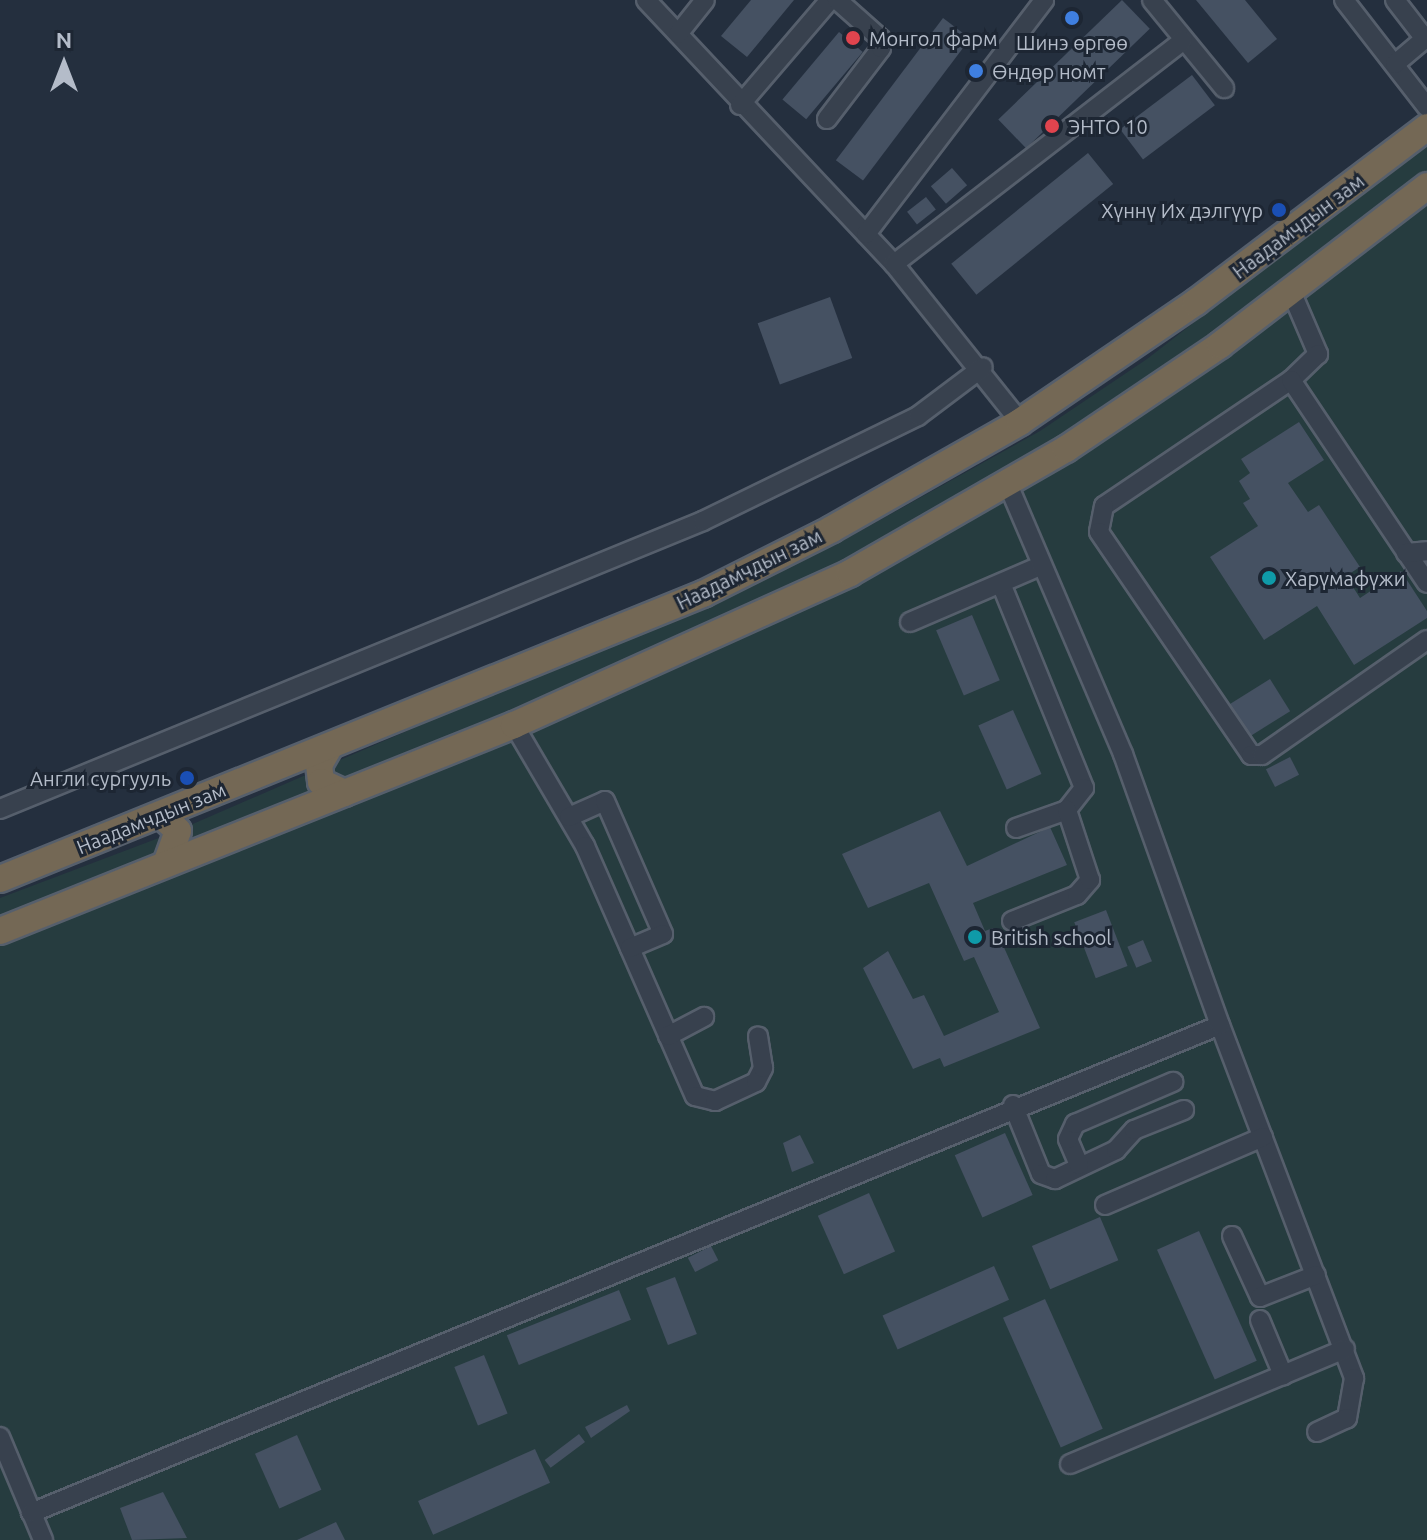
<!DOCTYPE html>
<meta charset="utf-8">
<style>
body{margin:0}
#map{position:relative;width:1427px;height:1540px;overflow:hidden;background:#242f3e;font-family:Ubuntu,sans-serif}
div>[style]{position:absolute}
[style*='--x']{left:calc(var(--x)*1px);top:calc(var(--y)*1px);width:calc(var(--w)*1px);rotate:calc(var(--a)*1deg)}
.green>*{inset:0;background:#263c3f}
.building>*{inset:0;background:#455162;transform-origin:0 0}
.roads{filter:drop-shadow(2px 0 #565f6c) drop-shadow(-2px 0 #565f6c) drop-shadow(0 2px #565f6c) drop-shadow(0 -2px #565f6c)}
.minor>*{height:18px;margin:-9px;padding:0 9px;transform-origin:9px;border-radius:9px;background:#38414e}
.highway>*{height:26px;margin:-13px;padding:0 13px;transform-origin:13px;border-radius:13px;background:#746855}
.dots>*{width:22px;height:22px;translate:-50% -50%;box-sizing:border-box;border:4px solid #1d2633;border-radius:50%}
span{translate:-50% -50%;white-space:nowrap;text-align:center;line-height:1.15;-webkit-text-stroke:6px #1d2633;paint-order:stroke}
.poi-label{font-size:20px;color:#b4bcc9}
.left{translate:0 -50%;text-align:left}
.right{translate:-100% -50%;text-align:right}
.street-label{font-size:20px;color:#b4bcc9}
.north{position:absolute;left:24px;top:24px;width:80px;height:80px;-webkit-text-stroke:6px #1d2633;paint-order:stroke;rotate:0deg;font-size:22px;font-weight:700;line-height:32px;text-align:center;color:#b4bcc9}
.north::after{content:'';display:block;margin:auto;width:28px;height:36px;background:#b4bcc9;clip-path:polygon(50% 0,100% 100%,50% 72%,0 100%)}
</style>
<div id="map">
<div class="green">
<i style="clip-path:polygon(1427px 141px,1427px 1540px,0 1540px,0 898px,172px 833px,835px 545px,1040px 431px,1147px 359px)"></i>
</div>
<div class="building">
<i style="clip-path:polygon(751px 0,794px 0,747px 57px,721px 36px)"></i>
<i style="left:1122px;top:0;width:40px;height:172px;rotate:46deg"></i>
<i style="clip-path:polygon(1196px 0,1245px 0,1277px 39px,1248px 63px)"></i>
<i style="left:943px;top:18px;width:34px;height:178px;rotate:37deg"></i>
<i style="left:839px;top:32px;width:31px;height:88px;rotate:40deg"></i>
<i style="left:1192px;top:75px;width:38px;height:90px;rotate:53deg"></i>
<i style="left:1088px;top:153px;width:40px;height:176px;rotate:51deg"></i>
<i style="left:952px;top:168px;width:23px;height:28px;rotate:49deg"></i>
<i style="left:926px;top:197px;width:16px;height:24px;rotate:52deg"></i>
<i style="left:830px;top:297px;width:65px;height:77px;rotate:70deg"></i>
<i style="clip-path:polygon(1299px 422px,1324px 460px,1288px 483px,1308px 512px,1319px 505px,1360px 567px,1346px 576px,1360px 598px,1401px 571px,1427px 611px,1427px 618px,1354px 665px,1317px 606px,1264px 640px,1210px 557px,1258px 526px,1243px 503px,1250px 499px,1239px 481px,1250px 473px,1241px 459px)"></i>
<i style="left:972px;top:615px;width:71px;height:39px;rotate:67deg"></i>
<i style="left:1270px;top:679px;width:38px;height:50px;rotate:58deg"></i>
<i style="left:1013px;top:710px;width:70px;height:38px;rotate:66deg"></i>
<i style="left:1290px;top:757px;width:20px;height:27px;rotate:63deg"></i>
<i style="clip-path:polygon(940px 811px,967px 866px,1050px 827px,1067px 865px,973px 903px,985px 931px,993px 928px,1002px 943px,1040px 1028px,944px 1067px,940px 1058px,913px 1069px,863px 968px,888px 951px,913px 999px,924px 995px,944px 1036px,999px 1012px,974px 957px,964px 961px,929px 883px,868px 908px,842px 854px)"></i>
<i style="left:1106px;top:910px;width:60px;height:34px;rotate:69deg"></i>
<i style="left:1143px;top:940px;width:23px;height:17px;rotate:67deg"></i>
<i style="left:1005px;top:1133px;width:68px;height:55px;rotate:66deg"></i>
<i style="clip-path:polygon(800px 1135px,814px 1163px,792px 1172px,783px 1143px)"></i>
<i style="left:869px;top:1193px;width:64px;height:56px;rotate:66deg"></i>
<i style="left:1100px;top:1217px;width:47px;height:74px;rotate:67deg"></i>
<i style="left:1199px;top:1231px;width:142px;height:46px;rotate:66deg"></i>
<i style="left:711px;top:1246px;width:16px;height:26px;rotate:63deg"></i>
<i style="left:994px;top:1266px;width:37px;height:122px;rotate:66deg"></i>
<i style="left:675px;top:1277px;width:61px;height:31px;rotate:69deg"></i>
<i style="left:619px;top:1290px;width:32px;height:121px;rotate:68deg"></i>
<i style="left:1045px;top:1299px;width:142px;height:46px;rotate:66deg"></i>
<i style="left:484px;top:1355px;width:63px;height:32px;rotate:68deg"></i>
<i style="clip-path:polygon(627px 1405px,630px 1411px,591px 1438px,585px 1427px)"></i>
<i style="left:579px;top:1434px;width:10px;height:43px;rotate:53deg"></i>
<i style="left:297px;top:1435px;width:60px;height:46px;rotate:66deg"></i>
<i style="left:535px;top:1449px;width:37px;height:128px;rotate:66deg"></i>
<i style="clip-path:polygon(163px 1492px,187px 1538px,132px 1540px,120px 1508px)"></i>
<i style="clip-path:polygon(336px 1522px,345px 1540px,297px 1540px)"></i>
</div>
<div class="roads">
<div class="minor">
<i style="--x:646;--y:0;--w:362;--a:46.8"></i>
<i style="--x:894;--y:264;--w:202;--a:51.4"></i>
<i style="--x:1152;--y:0;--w:114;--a:50.7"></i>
<i style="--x:1344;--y:0;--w:135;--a:52.2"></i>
<i style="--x:1395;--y:0;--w:49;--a:52.4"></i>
<i style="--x:678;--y:34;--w:43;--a:-51.5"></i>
<i style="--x:1395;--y:64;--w:42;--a:-40.2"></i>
<i style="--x:740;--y:105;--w:138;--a:-49.4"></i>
<i style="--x:827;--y:119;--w:89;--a:-52.7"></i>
<i style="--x:881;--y:48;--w:9;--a:-90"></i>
<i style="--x:881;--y:39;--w:59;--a:-138.4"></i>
<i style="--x:866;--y:234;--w:294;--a:-52.7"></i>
<i style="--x:894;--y:264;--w:365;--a:-37.7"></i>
<i style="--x:1291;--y:291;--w:69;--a:66.8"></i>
<i style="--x:1318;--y:354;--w:37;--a:136"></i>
<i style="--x:1291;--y:380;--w:225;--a:146"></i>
<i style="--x:1104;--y:506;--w:26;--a:101"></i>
<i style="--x:1099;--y:532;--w:270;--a:55.7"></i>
<i style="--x:1251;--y:755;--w:11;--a:0"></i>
<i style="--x:1262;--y:755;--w:201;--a:-34.9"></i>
<i style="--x:1291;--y:380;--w:244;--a:56.2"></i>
<i style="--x:1406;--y:553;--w:21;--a:-5"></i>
<i style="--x:1002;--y:586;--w:218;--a:67.9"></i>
<i style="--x:1084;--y:788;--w:28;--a:128"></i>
<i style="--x:1067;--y:810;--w:54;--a:160.6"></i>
<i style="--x:910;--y:622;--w:139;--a:-23.3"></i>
<i style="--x:514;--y:725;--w:140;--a:59.6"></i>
<i style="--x:585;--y:846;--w:273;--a:66.3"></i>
<i style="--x:695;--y:1096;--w:21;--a:14"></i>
<i style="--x:715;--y:1101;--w:45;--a:-24.9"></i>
<i style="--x:756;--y:1082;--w:16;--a:-63"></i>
<i style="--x:763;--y:1068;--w:32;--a:-99"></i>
<i style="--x:0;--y:809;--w:760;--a:-22.28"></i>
<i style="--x:703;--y:521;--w:239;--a:-26"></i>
<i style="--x:918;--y:416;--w:81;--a:-37"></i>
<i style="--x:569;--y:817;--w:39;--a:-24"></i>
<i style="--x:605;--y:801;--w:145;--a:66.4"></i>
<i style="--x:663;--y:934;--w:36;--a:157"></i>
<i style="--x:1012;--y:921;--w:70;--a:-21.8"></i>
<i style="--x:1077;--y:895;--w:20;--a:-49"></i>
<i style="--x:1090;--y:880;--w:74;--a:-108.2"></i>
<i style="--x:1220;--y:1025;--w:378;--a:69.2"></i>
<i style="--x:1354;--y:1378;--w:41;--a:99.9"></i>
<i style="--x:1347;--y:1418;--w:33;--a:155"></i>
<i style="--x:668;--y:1036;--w:41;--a:-27.8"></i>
<i style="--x:1013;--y:1105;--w:74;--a:67.9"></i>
<i style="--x:1041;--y:1174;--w:15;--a:20"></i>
<i style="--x:1055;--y:1179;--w:68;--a:-25.4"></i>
<i style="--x:1116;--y:1150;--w:27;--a:-48"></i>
<i style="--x:1134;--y:1130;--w:54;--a:-21.8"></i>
<i style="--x:1079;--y:1165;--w:28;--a:-113"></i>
<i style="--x:1068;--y:1139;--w:17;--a:-65"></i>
<i style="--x:1075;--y:1124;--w:107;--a:-23.2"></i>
<i style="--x:1105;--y:1205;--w:172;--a:-23.3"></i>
<i style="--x:1232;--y:1236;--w:67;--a:65.3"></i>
<i style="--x:1260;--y:1297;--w:60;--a:-21.4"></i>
<i style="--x:1260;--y:1320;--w:60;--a:67.3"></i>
<i style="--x:0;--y:1437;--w:112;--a:67.3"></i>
<i style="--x:1070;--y:1464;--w:298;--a:-22.7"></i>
<i style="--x:31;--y:1513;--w:1285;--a:-22.31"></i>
<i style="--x:1220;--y:1025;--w:288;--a:-109.7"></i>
<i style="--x:1123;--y:754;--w:293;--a:-113.1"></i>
</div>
<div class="highway">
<i style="--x:330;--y:746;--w:22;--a:120"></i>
<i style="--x:319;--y:765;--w:17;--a:83"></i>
<i style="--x:321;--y:782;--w:26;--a:25"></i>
<i style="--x:161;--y:815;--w:23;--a:43"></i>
<i style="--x:178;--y:831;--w:35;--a:110"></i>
<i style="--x:0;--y:879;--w:759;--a:-22.07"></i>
<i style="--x:703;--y:594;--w:144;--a:-26.7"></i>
<i style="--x:832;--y:529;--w:216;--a:-29.6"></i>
<i style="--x:1020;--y:422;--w:213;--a:-34.3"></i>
<i style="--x:1196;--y:302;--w:290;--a:-37.1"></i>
<i style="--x:0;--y:931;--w:554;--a:-21.84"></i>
<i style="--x:514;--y:725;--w:369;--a:-24.3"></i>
<i style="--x:850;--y:573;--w:249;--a:-29.9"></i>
<i style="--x:1066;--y:449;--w:186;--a:-34"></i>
<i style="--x:1220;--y:345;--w:261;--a:-37.5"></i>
</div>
</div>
<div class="dots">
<i style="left:1072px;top:18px;background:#3f7fe0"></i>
<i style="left:853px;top:38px;background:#e0444e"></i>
<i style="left:976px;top:71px;background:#3f7fe0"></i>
<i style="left:1052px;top:126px;background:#e0444e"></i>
<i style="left:1279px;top:210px;background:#1a4fb4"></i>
<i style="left:1269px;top:578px;background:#0f9aa8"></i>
<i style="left:187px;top:778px;background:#1a4fb4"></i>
<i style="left:975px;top:937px;background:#0f9aa8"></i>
</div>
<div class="poi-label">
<span class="left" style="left:869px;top:38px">Монгол фарм</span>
<span style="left:1072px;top:42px">Шинэ өргөө</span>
<span class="left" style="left:992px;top:71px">Өндөр номт</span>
<span class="left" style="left:1068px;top:126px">ЭНТО 10</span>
<span class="right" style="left:1263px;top:210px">Хүннү Их дэлгүүр</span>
<span class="left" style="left:1285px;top:578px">Харүмафүжи</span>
<span class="right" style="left:171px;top:778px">Англи сургууль</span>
<span class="left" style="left:991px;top:937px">British school</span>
</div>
<div class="street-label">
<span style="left:1298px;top:226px;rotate:-37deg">Наадамчдын зам</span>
<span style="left:749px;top:569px;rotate:-26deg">Наадамчдын зам</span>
<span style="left:151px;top:818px;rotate:-22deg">Наадамчдын зам</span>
</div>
<div class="north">N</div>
</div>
